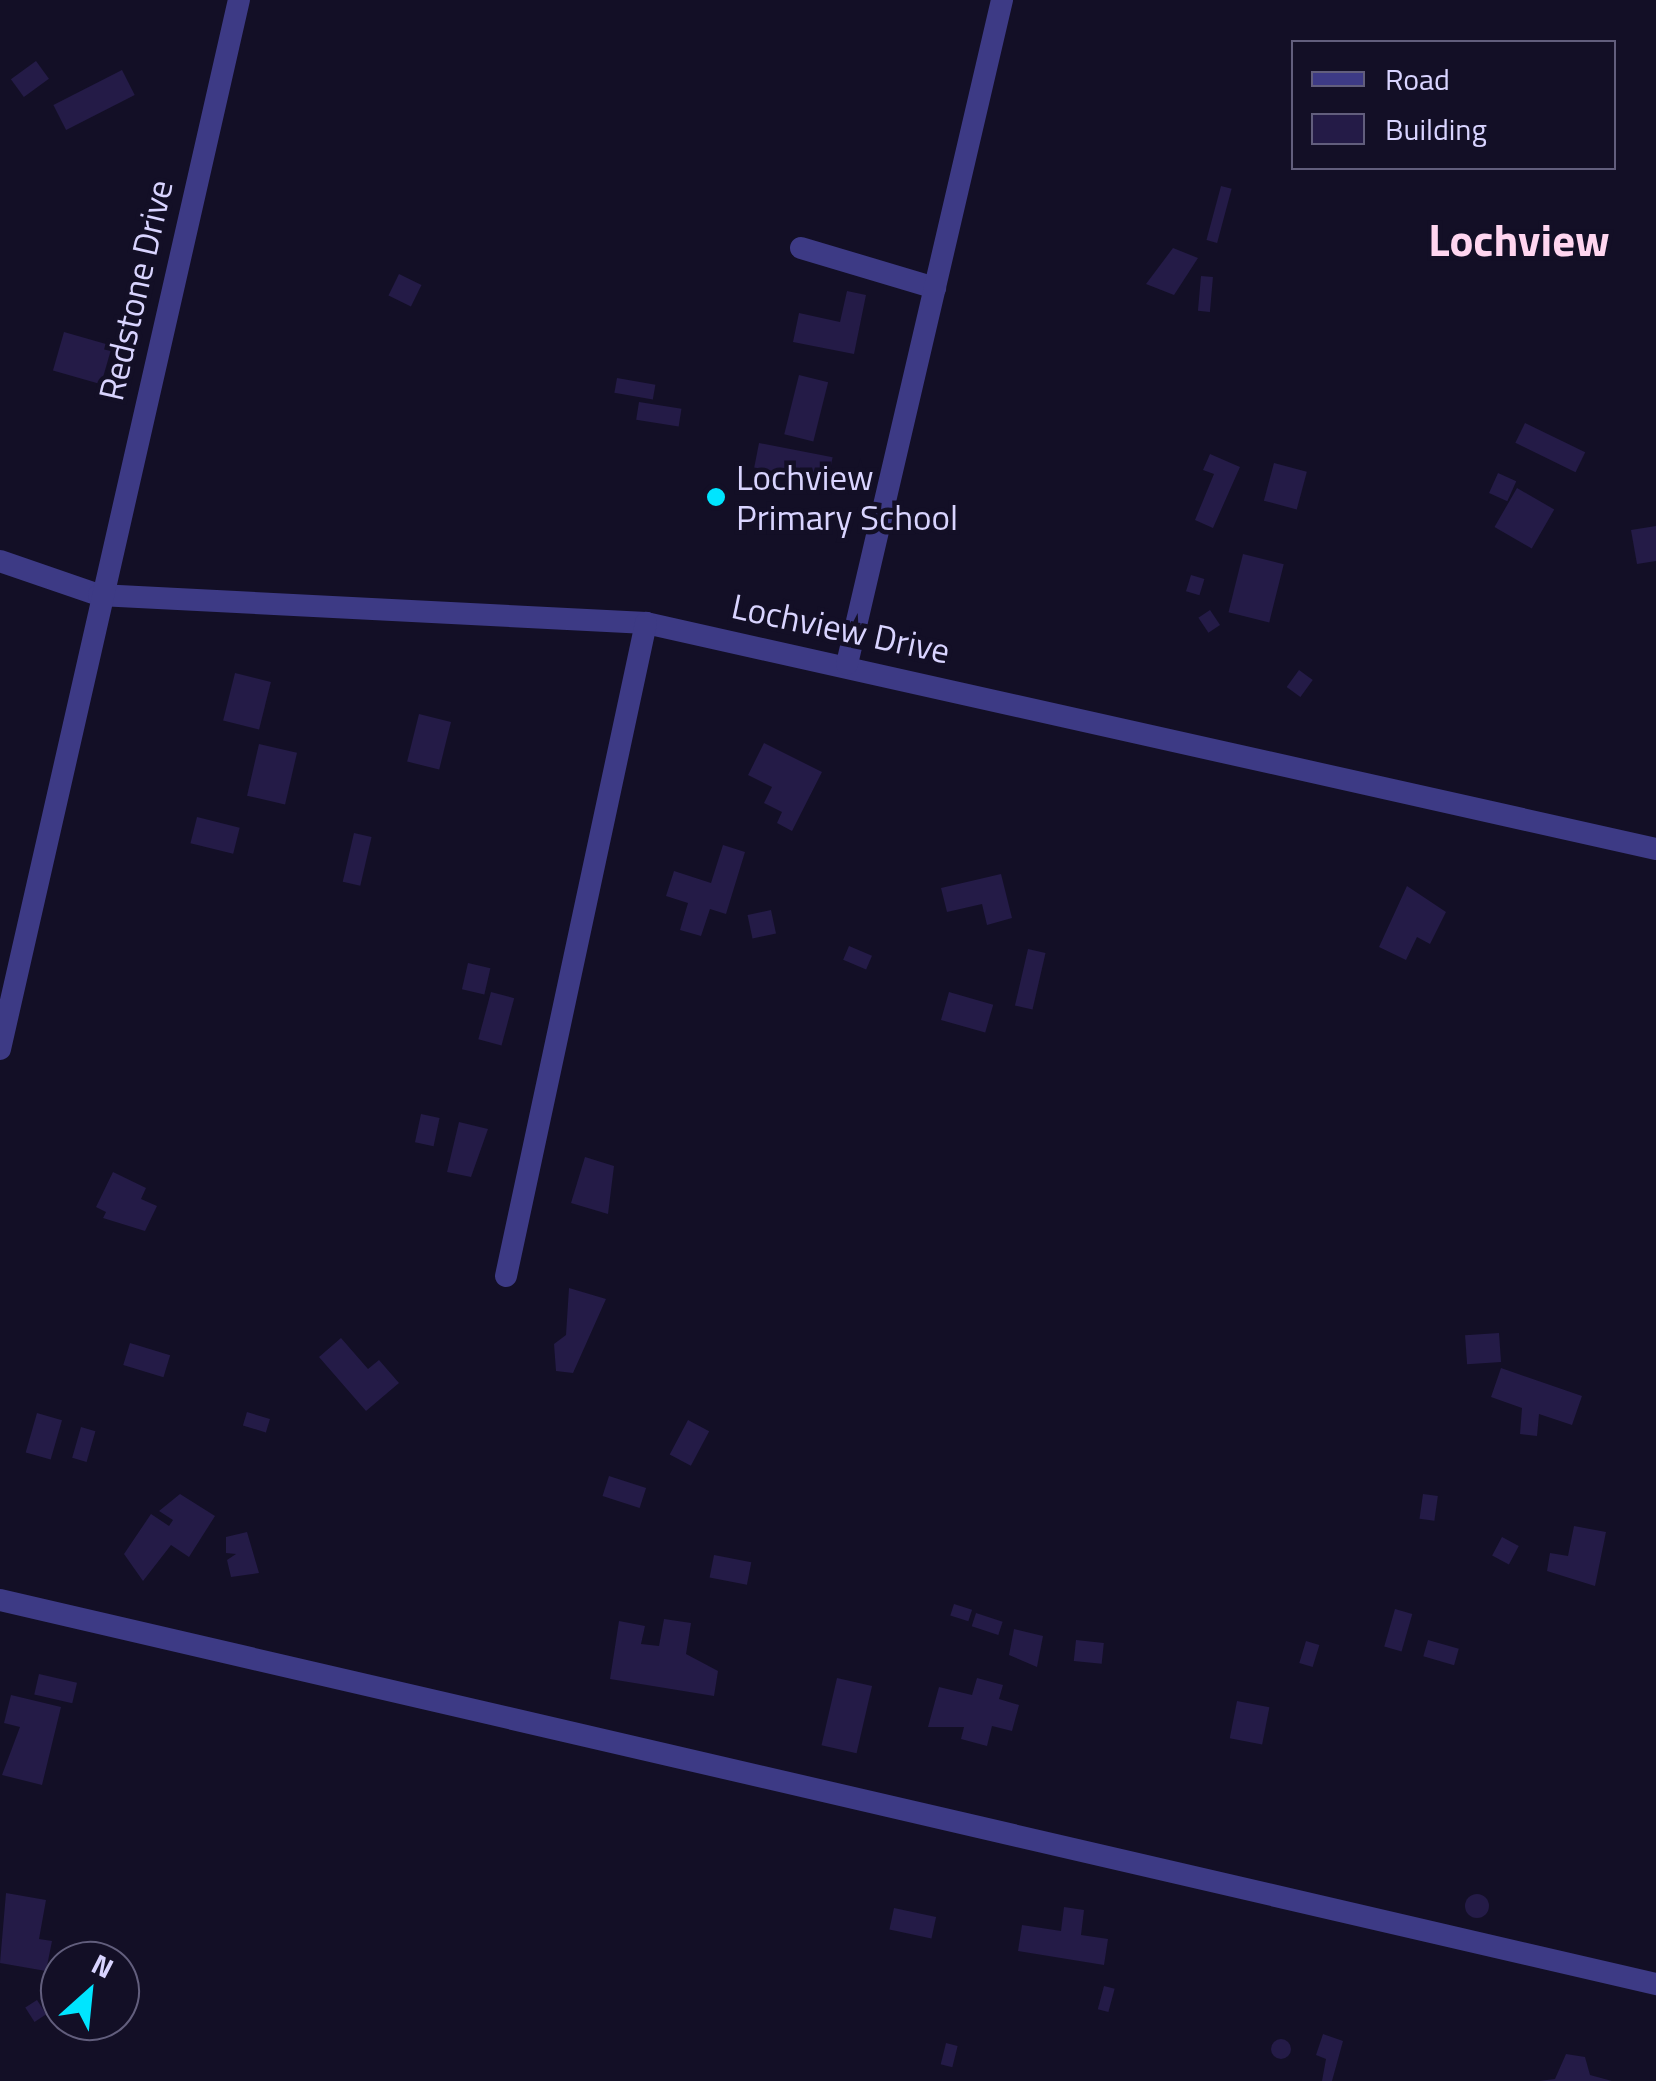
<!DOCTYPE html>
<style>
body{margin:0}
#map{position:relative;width:1656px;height:2081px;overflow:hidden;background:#130f26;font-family:"Titillium Web",sans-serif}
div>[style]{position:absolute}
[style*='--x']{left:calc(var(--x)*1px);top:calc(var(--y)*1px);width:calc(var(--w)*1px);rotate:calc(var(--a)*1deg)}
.building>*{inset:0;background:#241b47;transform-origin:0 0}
.round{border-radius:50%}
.minor>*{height:22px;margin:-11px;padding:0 11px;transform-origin:11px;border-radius:11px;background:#3d3a85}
.dots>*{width:28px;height:28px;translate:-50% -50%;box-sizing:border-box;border:5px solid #130f26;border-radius:50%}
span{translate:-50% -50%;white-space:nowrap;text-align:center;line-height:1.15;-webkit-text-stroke:9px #130f26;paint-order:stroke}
.street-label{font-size:35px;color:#d9d4ff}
.poi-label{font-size:35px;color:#d9d4ff}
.left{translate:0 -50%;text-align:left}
.district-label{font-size:45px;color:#ffd6f0;font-weight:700}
.legend{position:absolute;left:1291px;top:40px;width:325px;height:130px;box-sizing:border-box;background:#130f26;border:2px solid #625e7d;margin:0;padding:12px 18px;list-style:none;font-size:30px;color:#d9d4ff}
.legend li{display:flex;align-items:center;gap:20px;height:50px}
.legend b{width:50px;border:2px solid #625e7d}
.north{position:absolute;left:40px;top:1941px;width:100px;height:100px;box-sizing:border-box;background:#130f26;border:2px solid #625e7d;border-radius:50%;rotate:27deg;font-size:28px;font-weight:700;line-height:40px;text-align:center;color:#d9d4ff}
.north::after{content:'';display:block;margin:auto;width:35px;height:45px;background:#00e5ff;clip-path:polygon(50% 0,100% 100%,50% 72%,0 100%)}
</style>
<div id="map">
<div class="building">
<i style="left:36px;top:61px;width:22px;height:31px;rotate:54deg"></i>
<i style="left:122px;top:70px;width:28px;height:77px;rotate:63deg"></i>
<i style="left:1221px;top:186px;width:11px;height:56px;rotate:15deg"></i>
<i style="clip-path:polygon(1173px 248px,1198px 258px,1174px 295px,1146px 284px)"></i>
<i style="left:399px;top:274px;width:25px;height:24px;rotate:26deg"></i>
<i style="left:1201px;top:276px;width:12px;height:35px;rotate:5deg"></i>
<i style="clip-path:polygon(847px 291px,866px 295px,854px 354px,793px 342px,799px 313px,840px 322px)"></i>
<i style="left:64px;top:332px;width:50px;height:40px;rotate:16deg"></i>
<i style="left:799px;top:375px;width:30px;height:61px;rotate:14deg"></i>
<i style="left:617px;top:378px;width:39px;height:15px;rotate:10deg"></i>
<i style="left:639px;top:402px;width:43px;height:18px;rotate:9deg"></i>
<i style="left:1525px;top:423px;width:67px;height:22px;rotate:26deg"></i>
<i style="left:759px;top:443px;width:75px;height:25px;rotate:11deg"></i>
<i style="clip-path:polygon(1210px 454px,1240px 467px,1213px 528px,1195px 520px,1214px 474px,1203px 470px)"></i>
<i style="left:1274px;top:463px;width:34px;height:39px;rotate:15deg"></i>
<i style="left:1498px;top:473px;width:20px;height:22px;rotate:24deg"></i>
<i style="left:1517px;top:488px;width:43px;height:45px;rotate:30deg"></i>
<i style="clip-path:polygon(1656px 526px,1656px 561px,1637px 564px,1631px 530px)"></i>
<i style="left:1243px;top:554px;width:42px;height:60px;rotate:14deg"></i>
<i style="left:1191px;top:575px;width:14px;height:17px;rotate:17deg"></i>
<i style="left:1210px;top:610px;width:18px;height:14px;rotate:56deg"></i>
<i style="left:1299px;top:670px;width:17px;height:21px;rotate:36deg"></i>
<i style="left:235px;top:673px;width:37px;height:49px;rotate:14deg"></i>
<i style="left:419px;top:714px;width:33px;height:49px;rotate:14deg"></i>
<i style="clip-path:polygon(764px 743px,822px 772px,792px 831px,777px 823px,782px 812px,764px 803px,772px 787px,748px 775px)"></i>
<i style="left:259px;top:744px;width:39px;height:53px;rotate:13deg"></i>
<i style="left:197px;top:817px;width:44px;height:27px;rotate:14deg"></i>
<i style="left:354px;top:833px;width:18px;height:50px;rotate:13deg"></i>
<i style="clip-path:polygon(723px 845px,745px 852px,726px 914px,710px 909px,701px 936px,680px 930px,688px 903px,666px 896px,674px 871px,711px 883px)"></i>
<i style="clip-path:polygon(1001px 874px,1012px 918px,987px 925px,982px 904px,947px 912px,941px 888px)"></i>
<i style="clip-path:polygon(1407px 886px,1446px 912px,1430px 944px,1417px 937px,1406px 960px,1379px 947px)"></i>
<i style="left:771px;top:910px;width:24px;height:24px;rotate:78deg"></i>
<i style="left:849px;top:946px;width:25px;height:15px;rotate:23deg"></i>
<i style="left:1028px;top:949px;width:18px;height:58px;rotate:13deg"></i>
<i style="left:468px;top:963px;width:23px;height:27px;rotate:13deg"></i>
<i style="left:491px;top:992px;width:24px;height:49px;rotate:15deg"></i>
<i style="left:949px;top:992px;width:46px;height:29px;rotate:16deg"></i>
<i style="left:421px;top:1114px;width:19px;height:29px;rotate:12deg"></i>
<i style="clip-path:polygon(459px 1122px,488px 1129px,471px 1177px,447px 1172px)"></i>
<i style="clip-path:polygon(585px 1157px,614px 1166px,608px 1214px,571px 1203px)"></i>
<i style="clip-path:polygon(113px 1172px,146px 1188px,141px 1199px,157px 1206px,145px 1231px,103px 1218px,106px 1212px,96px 1207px)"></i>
<i style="clip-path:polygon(569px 1288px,606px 1299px,573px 1373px,556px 1371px,554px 1344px,566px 1335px)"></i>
<i style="left:1499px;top:1333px;width:29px;height:34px;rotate:86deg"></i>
<i style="clip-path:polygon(341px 1338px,368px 1369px,379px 1360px,399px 1383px,366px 1411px,319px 1357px)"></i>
<i style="left:130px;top:1343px;width:42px;height:23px;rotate:17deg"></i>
<i style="clip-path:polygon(1501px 1368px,1582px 1396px,1572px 1425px,1539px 1414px,1537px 1436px,1520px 1434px,1522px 1408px,1491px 1397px)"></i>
<i style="left:247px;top:1412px;width:24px;height:14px;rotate:17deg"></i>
<i style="left:37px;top:1413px;width:26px;height:41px;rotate:16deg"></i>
<i style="left:688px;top:1420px;width:24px;height:39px;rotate:28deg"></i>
<i style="left:81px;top:1427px;width:15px;height:32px;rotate:16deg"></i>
<i style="left:609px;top:1476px;width:39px;height:21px;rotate:18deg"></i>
<i style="clip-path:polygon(180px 1494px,215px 1516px,189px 1557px,171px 1545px,143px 1581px,124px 1554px,151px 1514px,169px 1526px,173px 1520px,159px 1511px)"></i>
<i style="left:1423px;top:1494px;width:15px;height:25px;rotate:8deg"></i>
<i style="clip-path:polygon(1574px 1526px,1606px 1532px,1595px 1586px,1547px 1571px,1550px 1553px,1568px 1556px)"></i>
<i style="clip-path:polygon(247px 1532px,259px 1573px,231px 1577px,227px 1560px,236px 1554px,226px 1553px,226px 1537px)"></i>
<i style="left:1502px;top:1537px;width:19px;height:21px;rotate:28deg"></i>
<i style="left:714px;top:1555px;width:38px;height:23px;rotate:11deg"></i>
<i style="left:954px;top:1604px;width:19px;height:12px;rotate:18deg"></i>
<i style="left:1395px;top:1609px;width:18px;height:39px;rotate:16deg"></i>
<i style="left:976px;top:1613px;width:28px;height:14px;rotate:18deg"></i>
<i style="clip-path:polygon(664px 1619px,691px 1623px,686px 1654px,718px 1671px,714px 1696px,610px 1679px,619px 1621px,645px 1626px,641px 1644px,659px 1646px)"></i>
<i style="clip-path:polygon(1014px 1629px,1043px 1636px,1037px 1667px,1009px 1655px)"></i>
<i style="left:1076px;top:1640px;width:28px;height:21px;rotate:6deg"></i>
<i style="left:1428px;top:1640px;width:32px;height:17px;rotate:16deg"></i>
<i style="left:1306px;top:1641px;width:14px;height:23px;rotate:17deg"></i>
<i style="left:39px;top:1674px;width:39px;height:21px;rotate:13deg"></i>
<i style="left:837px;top:1678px;width:36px;height:69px;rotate:13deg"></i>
<i style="clip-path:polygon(977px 1678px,1003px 1685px,999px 1699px,1019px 1705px,1012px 1731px,992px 1726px,987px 1746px,961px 1739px,964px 1727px,928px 1727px,939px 1687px,972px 1695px)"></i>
<i style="clip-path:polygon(11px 1695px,61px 1707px,42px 1785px,2px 1775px,20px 1727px,4px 1723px)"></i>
<i style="left:1237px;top:1701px;width:33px;height:38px;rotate:11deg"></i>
<i style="clip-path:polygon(6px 1893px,46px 1900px,39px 1939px,52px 1941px,46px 1971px,0 1963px)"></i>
<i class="round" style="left:1465px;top:1894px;width:24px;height:24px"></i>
<i style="clip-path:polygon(1064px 1907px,1084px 1910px,1081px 1935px,1108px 1939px,1104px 1965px,1018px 1951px,1022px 1925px,1061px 1931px)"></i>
<i style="left:894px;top:1908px;width:43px;height:22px;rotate:12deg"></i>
<i style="left:1104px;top:1986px;width:11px;height:24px;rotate:15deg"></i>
<i style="left:37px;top:2000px;width:17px;height:14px;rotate:57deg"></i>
<i style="clip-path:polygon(1323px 2034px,1343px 2041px,1332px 2081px,1322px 2081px,1326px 2059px,1316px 2055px)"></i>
<i class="round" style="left:1271px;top:2039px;width:20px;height:20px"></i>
<i style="left:946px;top:2043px;width:12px;height:22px;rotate:14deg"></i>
<i style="clip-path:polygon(1566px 2054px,1585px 2057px,1590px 2075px,1612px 2081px,1539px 2081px,1555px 2079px)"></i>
</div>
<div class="minor">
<i style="--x:801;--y:248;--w:140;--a:16.6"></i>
<i style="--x:0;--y:561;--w:105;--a:19"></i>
<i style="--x:99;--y:595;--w:548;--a:2.93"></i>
<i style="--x:646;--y:623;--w:1035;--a:12.61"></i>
<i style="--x:847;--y:664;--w:682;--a:-76.86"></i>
<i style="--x:0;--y:1049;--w:1076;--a:-77.17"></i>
<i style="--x:506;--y:1276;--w:668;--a:-77.9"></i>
<i style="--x:0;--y:1600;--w:1700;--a:13.06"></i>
</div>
<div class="dots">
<i style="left:716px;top:497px;background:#00e5ff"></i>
</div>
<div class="street-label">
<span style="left:135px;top:290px;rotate:-77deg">Redstone Drive</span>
<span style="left:841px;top:628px;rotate:12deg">Lochview Drive</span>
</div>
<div class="poi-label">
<span class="left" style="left:736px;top:497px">Lochview<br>Primary School</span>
</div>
<div class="district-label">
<span style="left:1519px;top:240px">Lochview</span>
</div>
<ul class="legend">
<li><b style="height:12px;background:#3d3a85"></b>Road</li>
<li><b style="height:28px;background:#241b47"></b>Building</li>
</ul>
<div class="north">N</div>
</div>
